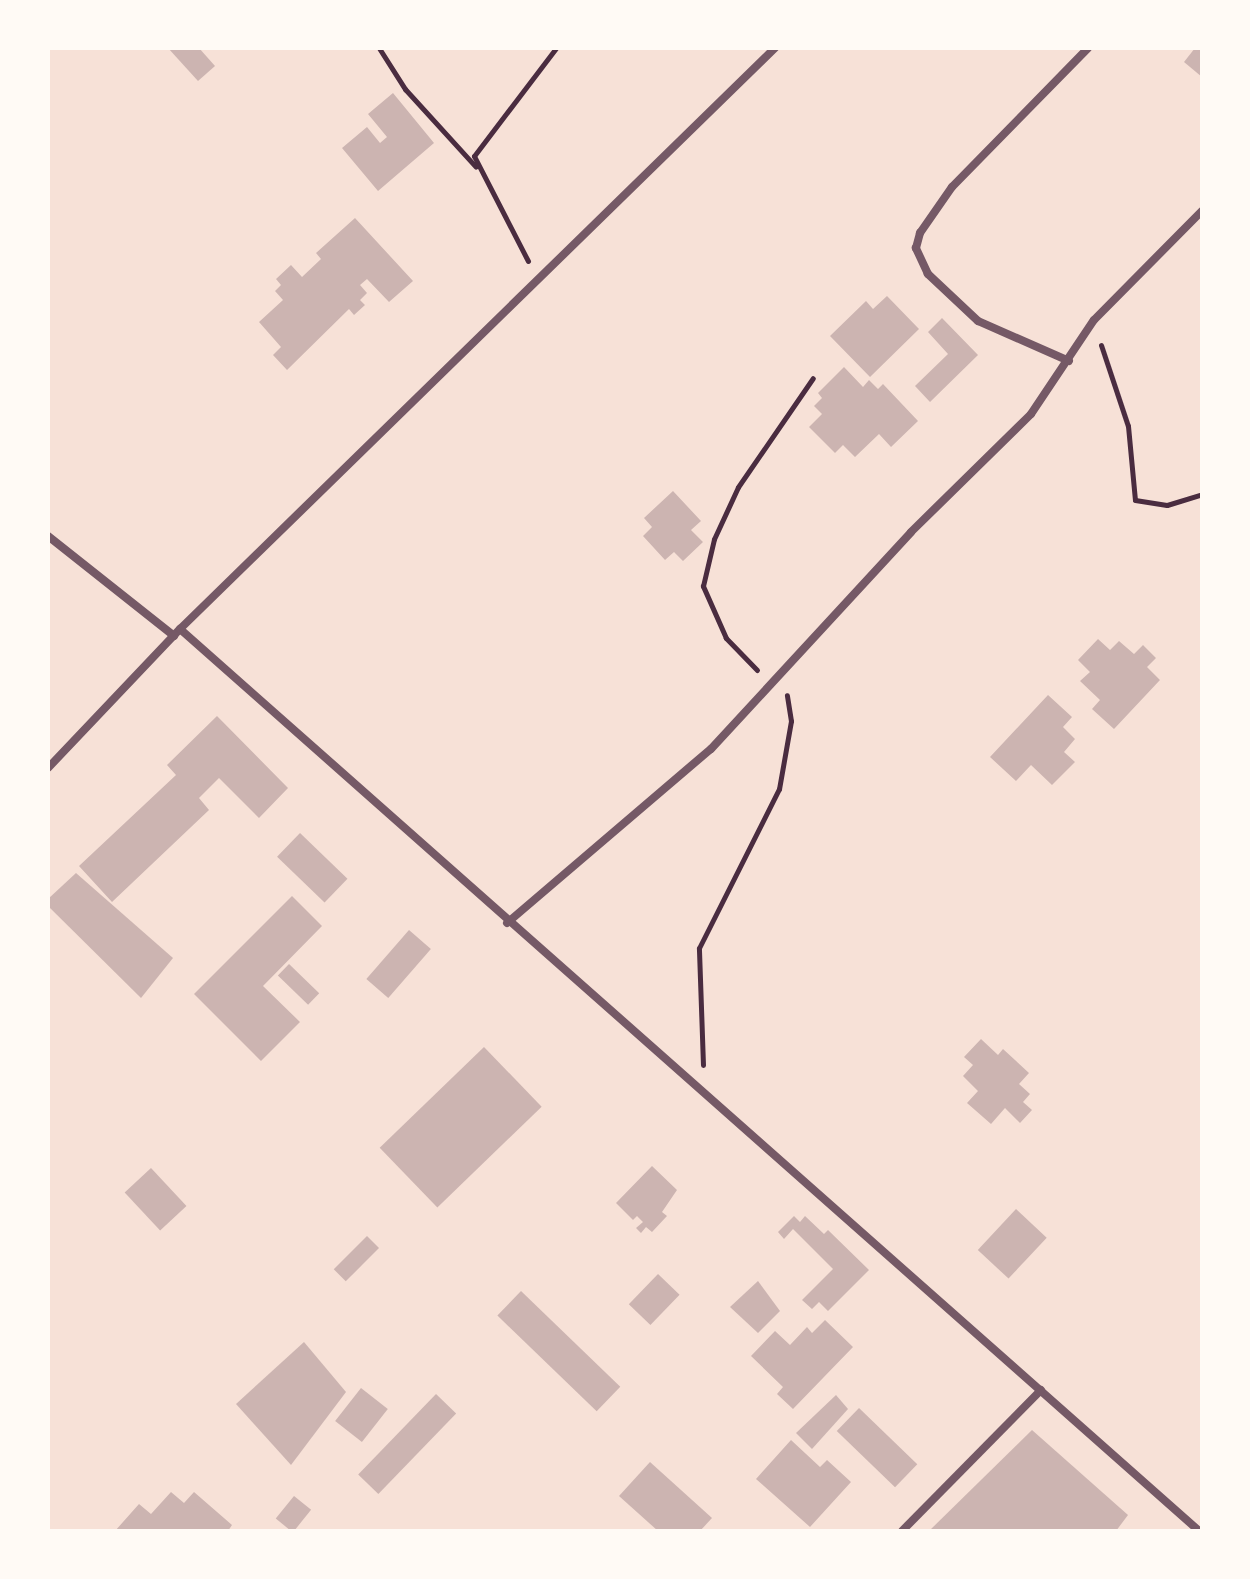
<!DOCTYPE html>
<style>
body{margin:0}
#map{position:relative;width:1250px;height:1579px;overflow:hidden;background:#f7e1d7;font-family:"Libre Baskerville",serif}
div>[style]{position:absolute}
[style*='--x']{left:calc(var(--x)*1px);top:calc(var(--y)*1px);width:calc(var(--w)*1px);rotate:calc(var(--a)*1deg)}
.building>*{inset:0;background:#ccb4b1;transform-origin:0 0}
.path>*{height:5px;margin:-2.5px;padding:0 2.5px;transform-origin:2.5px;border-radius:2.5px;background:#4a2c40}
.minor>*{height:8px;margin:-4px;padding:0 4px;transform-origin:4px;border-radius:4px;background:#755966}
span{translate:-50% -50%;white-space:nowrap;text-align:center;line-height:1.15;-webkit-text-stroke:8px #fffaf5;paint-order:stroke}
.frame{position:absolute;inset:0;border:50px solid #fffaf5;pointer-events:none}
</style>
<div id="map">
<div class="building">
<i style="clip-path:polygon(168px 48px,199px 48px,215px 66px,198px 81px)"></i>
<i style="clip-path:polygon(1195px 48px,1202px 48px,1202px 77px,1184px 62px)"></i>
<i style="clip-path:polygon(393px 93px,434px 143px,378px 191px,342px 148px,367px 127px,380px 143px,387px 137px,368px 114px)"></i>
<i style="clip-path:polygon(355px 218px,413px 281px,389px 302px,367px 279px,360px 285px,367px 293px,360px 300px,365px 305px,354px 315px,349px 309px,287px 370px,273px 355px,281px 347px,259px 322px,283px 300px,275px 291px,281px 285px,276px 279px,291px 265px,302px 277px,321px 259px,316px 253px)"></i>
<i style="clip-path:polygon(887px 296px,919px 329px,870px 377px,830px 336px,866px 301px,873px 309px)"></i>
<i style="clip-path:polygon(942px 318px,978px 355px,930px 402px,915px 386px,948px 354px,928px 332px)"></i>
<i style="clip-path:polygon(844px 367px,863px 387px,869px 380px,878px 389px,883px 384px,918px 421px,891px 447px,879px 434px,855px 457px,843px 445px,835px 453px,809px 427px,822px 414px,814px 406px,822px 398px,818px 393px)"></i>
<i style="clip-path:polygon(673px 491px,701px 521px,691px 530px,703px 542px,683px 561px,674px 552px,665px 560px,643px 536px,652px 527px,644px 518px)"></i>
<i style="clip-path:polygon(1098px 639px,1110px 650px,1119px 641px,1134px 654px,1143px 645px,1156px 658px,1147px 667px,1160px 680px,1114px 729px,1092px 709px,1100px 700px,1080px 681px,1090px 672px,1078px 660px)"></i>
<i style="clip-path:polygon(1048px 695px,1072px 717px,1063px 727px,1075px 739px,1064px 752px,1075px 762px,1052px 785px,1031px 765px,1016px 781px,990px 757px)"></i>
<i style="clip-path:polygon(217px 716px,288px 788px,259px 818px,219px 778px,199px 798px,209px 810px,112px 902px,79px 866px,176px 775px,167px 765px)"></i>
<i style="left:300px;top:833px;width:66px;height:33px;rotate:44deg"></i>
<i style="clip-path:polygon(76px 873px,173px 958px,141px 998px,48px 906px,48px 899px)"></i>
<i style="clip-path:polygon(292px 896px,322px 926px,263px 986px,300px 1022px,261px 1061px,194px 994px)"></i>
<i style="left:409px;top:930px;width:29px;height:65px;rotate:41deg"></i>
<i style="left:289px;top:964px;width:42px;height:16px;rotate:44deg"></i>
<i style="clip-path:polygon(981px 1039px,998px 1055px,1003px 1049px,1029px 1073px,1019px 1084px,1030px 1094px,1023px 1102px,1032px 1110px,1020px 1123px,1005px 1108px,991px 1124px,967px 1103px,978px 1091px,963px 1076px,973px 1065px,964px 1057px)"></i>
<i style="left:484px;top:1047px;width:83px;height:145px;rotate:46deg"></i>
<i style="clip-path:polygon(652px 1166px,677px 1190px,662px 1212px,667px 1216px,652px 1232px,646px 1227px,641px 1233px,636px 1228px,643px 1222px,637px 1216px,633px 1220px,616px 1203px)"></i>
<i style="left:151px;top:1168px;width:52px;height:36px;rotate:47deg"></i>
<i style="left:1016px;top:1209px;width:42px;height:56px;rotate:43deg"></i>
<i style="clip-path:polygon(794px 1216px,800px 1222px,805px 1216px,824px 1234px,828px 1230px,869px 1270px,828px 1311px,819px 1302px,812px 1309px,802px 1300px,833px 1269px,793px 1229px,784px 1239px,778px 1232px)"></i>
<i style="left:367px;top:1236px;width:17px;height:47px;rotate:45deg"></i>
<i style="left:658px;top:1274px;width:30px;height:42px;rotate:44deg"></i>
<i style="clip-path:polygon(758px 1281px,780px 1311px,758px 1333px,730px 1307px)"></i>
<i style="left:521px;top:1291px;width:138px;height:34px;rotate:44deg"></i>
<i style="clip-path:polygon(825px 1320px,853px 1347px,793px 1409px,777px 1394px,783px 1387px,751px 1356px,775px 1331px,790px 1345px,807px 1327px,812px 1333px)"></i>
<i style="clip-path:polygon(304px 1342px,346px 1392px,291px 1465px,236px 1404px)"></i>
<i style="left:361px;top:1388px;width:34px;height:42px;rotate:38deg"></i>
<i style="left:436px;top:1394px;width:28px;height:112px;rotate:44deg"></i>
<i style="clip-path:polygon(836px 1395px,848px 1409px,812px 1449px,796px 1433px)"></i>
<i style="left:859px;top:1408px;width:81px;height:32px;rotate:44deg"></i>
<i style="clip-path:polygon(1032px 1430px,1128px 1515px,1116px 1531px,929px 1531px)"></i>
<i style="clip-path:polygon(791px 1440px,820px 1467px,827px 1460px,851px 1482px,810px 1527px,756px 1479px)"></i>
<i style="clip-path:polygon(650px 1462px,712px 1518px,700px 1531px,658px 1531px,619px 1496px)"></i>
<i style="clip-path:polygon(171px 1492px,184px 1503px,194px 1492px,232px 1525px,228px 1531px,115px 1531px,139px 1504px,151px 1514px)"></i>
<i style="left:294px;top:1496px;width:22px;height:29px;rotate:39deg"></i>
</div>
<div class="path">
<i style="--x:379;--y:48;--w:49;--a:57.6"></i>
<i style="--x:405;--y:89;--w:105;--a:47.7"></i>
<i style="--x:528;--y:261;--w:118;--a:-117.2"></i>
<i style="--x:474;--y:156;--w:136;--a:-52.8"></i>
<i style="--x:1101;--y:345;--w:85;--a:71.6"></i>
<i style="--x:1128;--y:426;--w:74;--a:84.6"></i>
<i style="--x:1135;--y:500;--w:32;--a:9"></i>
<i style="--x:1167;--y:505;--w:37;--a:-17"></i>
<i style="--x:757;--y:670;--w:45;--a:-134.1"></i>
<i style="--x:726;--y:638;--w:57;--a:-113.9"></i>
<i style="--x:703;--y:586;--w:48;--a:-76.8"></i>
<i style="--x:714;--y:539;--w:57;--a:-65.2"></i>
<i style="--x:738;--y:487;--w:132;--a:-55.5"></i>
<i style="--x:703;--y:1065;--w:117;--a:-92"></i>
<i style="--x:699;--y:948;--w:178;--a:-63.3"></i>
<i style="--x:779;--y:789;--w:69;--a:-80"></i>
<i style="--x:791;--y:721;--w:26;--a:-99"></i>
</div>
<div class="minor">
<i style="--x:1069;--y:361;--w:99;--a:-156.3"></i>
<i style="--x:978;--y:321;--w:69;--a:-136.8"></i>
<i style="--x:928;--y:274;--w:29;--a:-115"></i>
<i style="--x:916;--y:248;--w:16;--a:-75"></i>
<i style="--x:920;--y:233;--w:56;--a:-55.2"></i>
<i style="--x:952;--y:187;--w:194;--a:-45.6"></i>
<i style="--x:48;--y:536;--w:161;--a:38.4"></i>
<i style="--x:180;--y:629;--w:1361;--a:41.51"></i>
<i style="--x:48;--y:768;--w:192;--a:-46.5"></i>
<i style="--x:180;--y:629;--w:832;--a:-44.32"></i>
<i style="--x:507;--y:923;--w:268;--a:-40.5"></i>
<i style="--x:711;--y:749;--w:295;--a:-47.3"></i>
<i style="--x:911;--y:532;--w:168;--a:-44.5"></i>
<i style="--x:1031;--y:414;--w:113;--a:-56.2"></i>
<i style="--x:1094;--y:320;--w:153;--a:-45.3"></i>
<i style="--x:902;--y:1531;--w:198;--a:-45.4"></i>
</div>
<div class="frame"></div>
</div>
